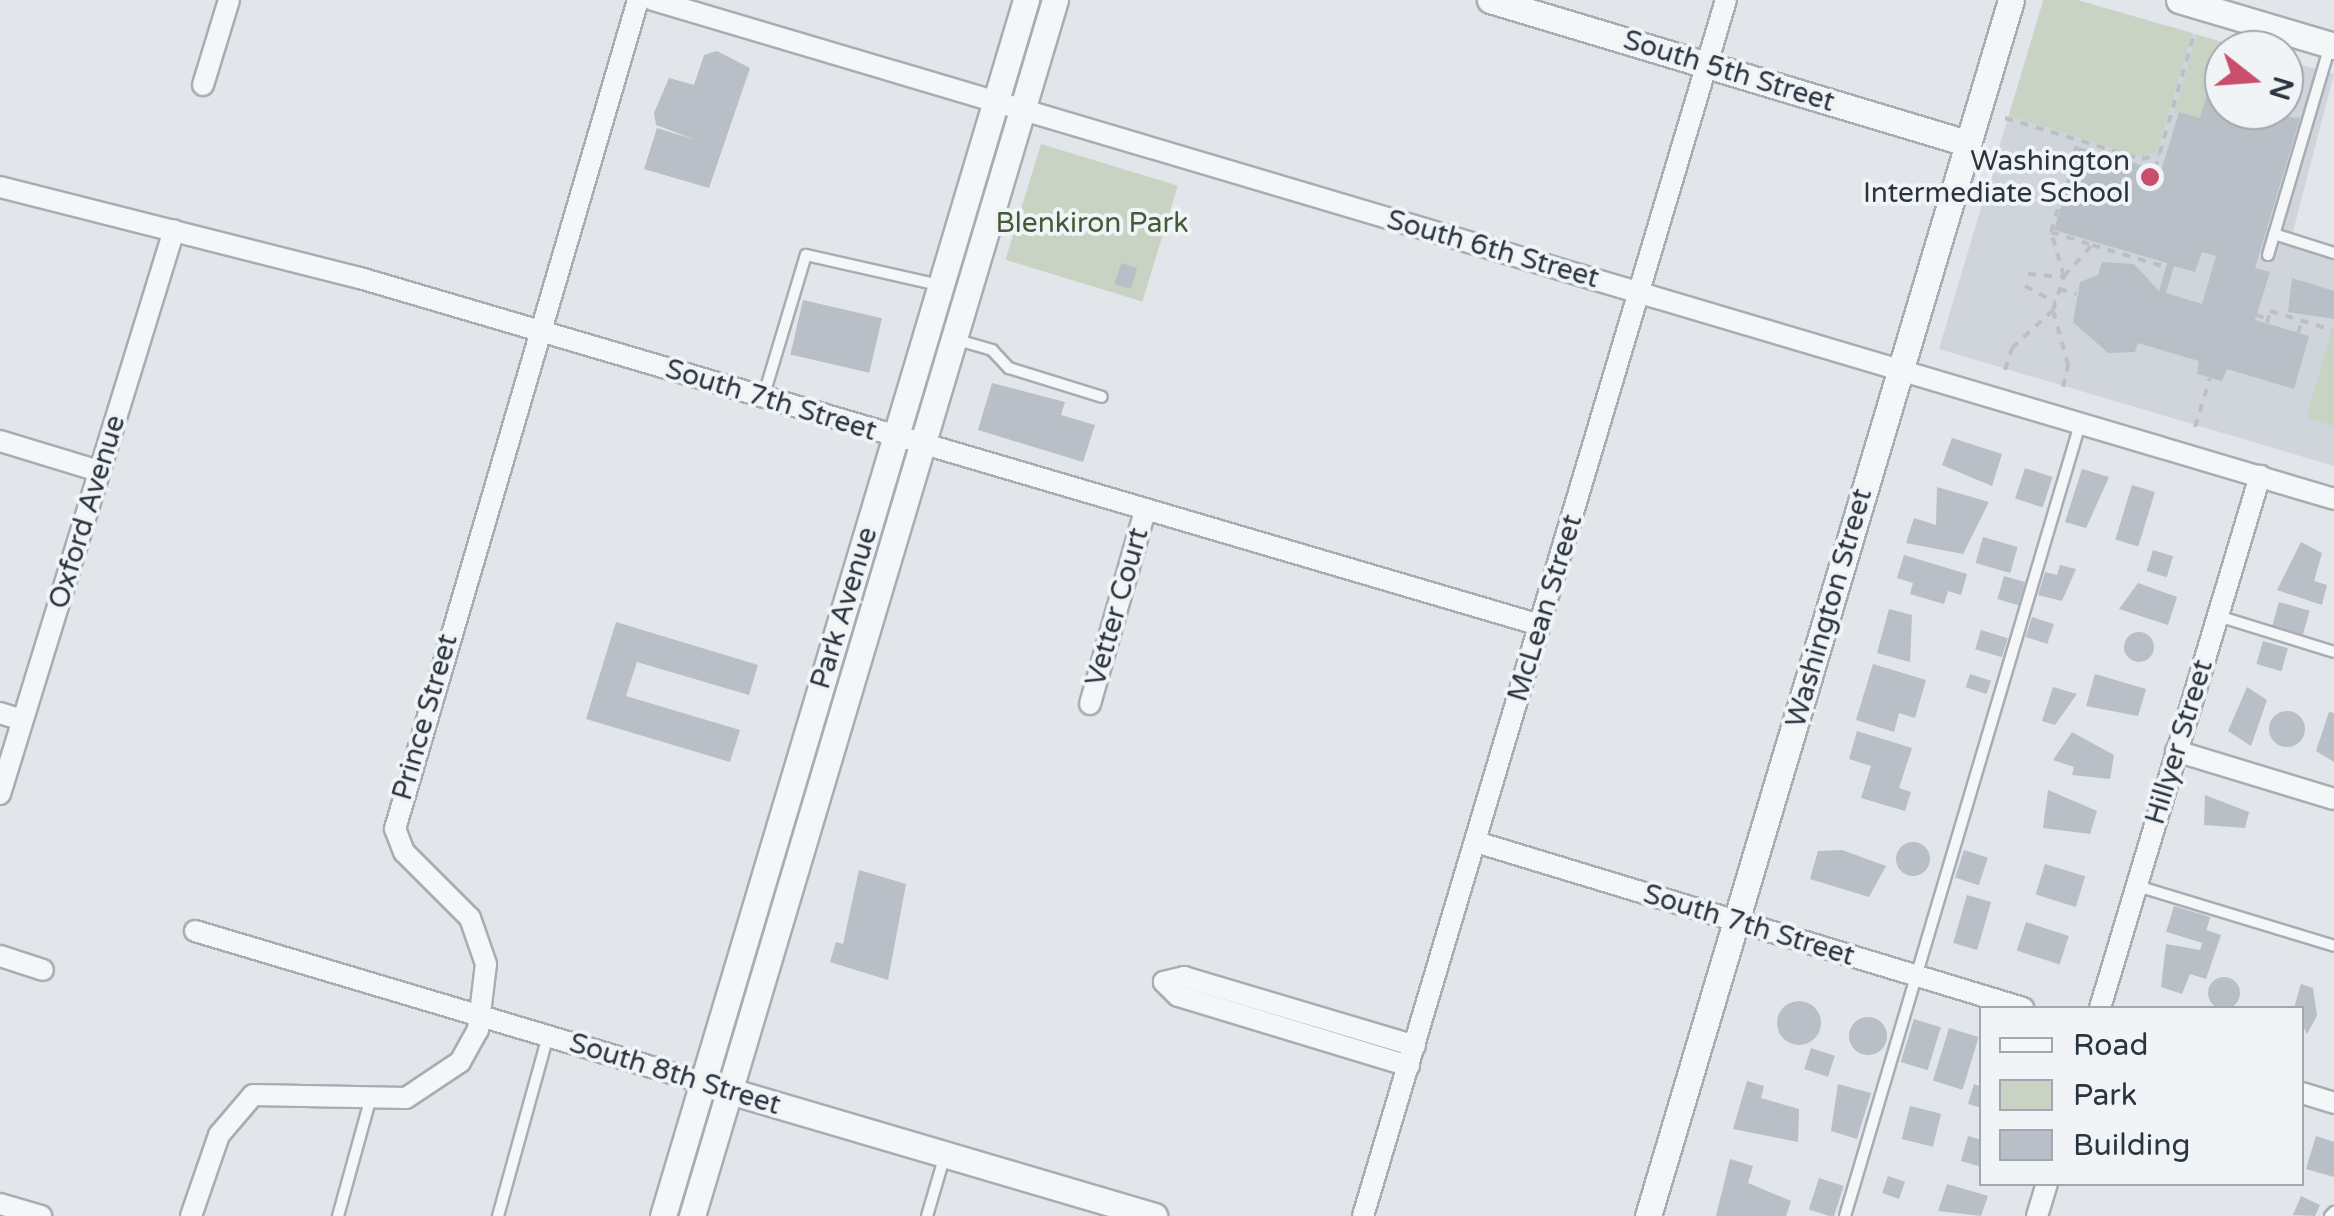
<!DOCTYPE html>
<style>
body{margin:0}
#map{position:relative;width:2334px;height:1216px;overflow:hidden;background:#e2e5e9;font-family:"Varela Round",sans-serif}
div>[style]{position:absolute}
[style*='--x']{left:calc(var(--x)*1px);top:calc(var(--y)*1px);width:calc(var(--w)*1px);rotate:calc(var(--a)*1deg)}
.built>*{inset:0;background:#d0d5db}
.green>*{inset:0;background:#c9d3c3;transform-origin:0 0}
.building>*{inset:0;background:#b9bfc6;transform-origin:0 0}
.round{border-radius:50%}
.path>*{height:4px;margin-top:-2px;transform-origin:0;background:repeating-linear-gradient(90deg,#bcc0c4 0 8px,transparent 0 16px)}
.roads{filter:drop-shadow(2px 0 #a7adb3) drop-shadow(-2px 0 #a7adb3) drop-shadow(0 2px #a7adb3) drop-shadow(0 -2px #a7adb3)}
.service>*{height:10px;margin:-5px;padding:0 5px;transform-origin:5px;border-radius:5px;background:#f4f6f8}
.minor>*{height:20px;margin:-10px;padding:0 10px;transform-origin:10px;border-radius:10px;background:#f4f6f8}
.tertiary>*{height:25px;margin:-12.5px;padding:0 12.5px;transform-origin:12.5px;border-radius:12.5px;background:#f4f6f8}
.dots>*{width:28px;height:28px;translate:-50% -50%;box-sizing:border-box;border:5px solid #f1f4f7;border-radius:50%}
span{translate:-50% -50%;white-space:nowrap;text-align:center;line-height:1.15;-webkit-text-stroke:8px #f1f4f7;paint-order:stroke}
.street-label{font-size:28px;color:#2b3540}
.poi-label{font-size:28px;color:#2b3540}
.right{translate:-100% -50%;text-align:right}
.park-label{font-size:28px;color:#425b39}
.legend{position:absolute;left:1979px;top:1006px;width:325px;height:180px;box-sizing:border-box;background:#f1f4f7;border:2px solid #a2a8ae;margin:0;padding:12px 18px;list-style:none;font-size:30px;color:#2b3540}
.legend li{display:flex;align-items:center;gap:20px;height:50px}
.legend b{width:50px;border:2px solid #a2a8ae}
.north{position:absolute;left:2204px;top:30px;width:100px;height:100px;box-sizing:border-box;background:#f1f4f7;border:2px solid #a2a8ae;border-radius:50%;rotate:107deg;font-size:28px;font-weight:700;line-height:40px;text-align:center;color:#2b3540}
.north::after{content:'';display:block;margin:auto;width:35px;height:45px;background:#c84e6b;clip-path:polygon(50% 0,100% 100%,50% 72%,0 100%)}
</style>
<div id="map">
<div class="built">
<i style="clip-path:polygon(2043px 0,2078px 0,2250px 50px,2224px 50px,2224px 110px,2284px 110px,2284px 60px,2334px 74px,2290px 243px,2334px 257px,2334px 466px,1939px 349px)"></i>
</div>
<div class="green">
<i style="clip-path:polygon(2044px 0,2076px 0,2192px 33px,2157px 151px,2144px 157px,2009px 116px)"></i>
<i style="clip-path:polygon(2197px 35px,2248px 50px,2224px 50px,2224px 96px,2200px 118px,2175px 110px)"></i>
<i style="left:1041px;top:144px;width:143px;height:121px;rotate:17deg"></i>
<i style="clip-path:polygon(2334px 323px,2334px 426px,2306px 418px)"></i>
</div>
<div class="building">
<i style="clip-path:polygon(717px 51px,750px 68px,709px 188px,644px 169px,657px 128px,696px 140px,656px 125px,654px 113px,669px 78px,694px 85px,704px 55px)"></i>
<i style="clip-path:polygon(evenodd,2208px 91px,2224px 96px,2224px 110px,2300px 118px,2255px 268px,2270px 272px,2255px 320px,2309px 336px,2294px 389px,2227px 369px,2222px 381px,2197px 374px,2199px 361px,2138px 343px,2135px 352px,2108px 353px,2073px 322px,2080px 282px,2098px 275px,2102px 262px,2134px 264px,2159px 291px,2167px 263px,2054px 230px,2079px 147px,2161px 171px,2179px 112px,2200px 118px,2208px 91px,2202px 252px,2216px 256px,2202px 304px,2166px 293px,2174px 266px,2195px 272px,2202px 252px)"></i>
<i style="left:1121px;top:263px;width:17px;height:22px;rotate:17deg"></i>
<i style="clip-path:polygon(2292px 278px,2334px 291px,2334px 319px,2288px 312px)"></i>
<i style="left:803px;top:300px;width:81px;height:56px;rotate:13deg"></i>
<i style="clip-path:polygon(992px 383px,1065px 402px,1061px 415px,1095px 425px,1083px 462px,978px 430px)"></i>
<i style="clip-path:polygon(1952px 438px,2002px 454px,1992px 486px,1942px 465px)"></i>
<i style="left:2025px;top:468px;width:29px;height:32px;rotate:18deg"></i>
<i style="clip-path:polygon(2082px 469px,2109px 477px,2086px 528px,2065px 522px)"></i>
<i style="left:2132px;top:485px;width:24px;height:57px;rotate:17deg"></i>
<i style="clip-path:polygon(1937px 487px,1989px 502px,1963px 554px,1906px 543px,1914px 518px,1936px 525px)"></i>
<i style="left:1983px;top:537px;width:36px;height:27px;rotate:16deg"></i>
<i style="clip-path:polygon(2301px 542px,2322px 553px,2314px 581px,2327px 585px,2322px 605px,2277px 590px)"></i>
<i style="left:2153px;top:550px;width:21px;height:22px;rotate:17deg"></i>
<i style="clip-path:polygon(1904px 555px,1967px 574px,1961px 595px,1948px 591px,1944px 604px,1910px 594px,1913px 583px,1897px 578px)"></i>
<i style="clip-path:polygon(2060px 565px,2076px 569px,2062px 601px,2038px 595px,2045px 572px,2057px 575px)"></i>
<i style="left:2004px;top:576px;width:22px;height:24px;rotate:16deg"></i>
<i style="clip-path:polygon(2138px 583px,2177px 597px,2168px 625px,2119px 609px)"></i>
<i style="left:2279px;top:602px;width:32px;height:26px;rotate:16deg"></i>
<i style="clip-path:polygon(1889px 609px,1912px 615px,1910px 662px,1877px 653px)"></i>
<i style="left:2032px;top:617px;width:23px;height:21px;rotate:18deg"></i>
<i style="clip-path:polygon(616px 622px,758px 665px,749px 695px,637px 662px,626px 696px,740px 730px,730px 762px,586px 719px)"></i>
<i style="left:1981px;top:630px;width:28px;height:20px;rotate:17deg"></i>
<i class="round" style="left:2124px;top:632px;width:30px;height:30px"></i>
<i style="left:2263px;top:641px;width:26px;height:24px;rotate:16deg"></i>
<i style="clip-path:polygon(1873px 664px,1926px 680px,1915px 718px,1899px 713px,1894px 732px,1856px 720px)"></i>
<i style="left:1970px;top:674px;width:22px;height:14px;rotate:18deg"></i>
<i style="clip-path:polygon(2095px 674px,2146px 689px,2138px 716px,2086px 706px)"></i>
<i style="clip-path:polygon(2053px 687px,2077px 694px,2055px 725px,2042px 721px)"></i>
<i style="clip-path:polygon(2247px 687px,2267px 700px,2251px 746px,2228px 731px)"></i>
<i class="round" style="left:2269px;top:711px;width:36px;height:36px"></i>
<i style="clip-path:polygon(2329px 712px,2334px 713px,2334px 762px,2316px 751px)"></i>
<i style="clip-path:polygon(1857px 731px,1912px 748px,1899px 788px,1911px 792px,1905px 811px,1861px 798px,1871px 766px,1849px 759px)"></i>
<i style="clip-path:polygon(2072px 732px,2114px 755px,2110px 779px,2072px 775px,2074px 767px,2053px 760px)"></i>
<i style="clip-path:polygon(2048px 790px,2097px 811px,2090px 834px,2043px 828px)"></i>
<i style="clip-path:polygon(2205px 795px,2249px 812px,2245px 828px,2204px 825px)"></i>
<i class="round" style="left:1896px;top:842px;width:34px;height:34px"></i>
<i style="clip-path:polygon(1842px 850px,1886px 866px,1869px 897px,1810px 879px,1818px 851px)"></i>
<i style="left:1964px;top:850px;width:25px;height:29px;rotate:18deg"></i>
<i style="left:2045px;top:864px;width:42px;height:32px;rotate:17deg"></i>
<i style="clip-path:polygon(859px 870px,906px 884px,888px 980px,830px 962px,836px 942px,843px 944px)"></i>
<i style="left:1967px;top:895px;width:25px;height:50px;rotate:16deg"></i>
<i style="left:2174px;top:906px;width:38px;height:27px;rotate:17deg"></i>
<i style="left:2026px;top:922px;width:45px;height:30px;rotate:18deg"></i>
<i style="clip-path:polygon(2206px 930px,2221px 935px,2206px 979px,2190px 974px,2182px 994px,2161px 987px,2166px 944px,2200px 950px)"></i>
<i class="round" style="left:2208px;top:977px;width:32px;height:32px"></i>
<i style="clip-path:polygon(2301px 984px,2313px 988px,2317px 1016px,2307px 1034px,2294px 1008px)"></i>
<i class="round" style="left:1777px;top:1001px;width:44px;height:44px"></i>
<i class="round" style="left:1849px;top:1017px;width:38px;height:38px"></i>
<i style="left:1914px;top:1019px;width:28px;height:45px;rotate:17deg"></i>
<i style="left:1949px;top:1028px;width:31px;height:55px;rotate:17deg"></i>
<i style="left:1811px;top:1048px;width:25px;height:22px;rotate:18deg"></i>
<i style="clip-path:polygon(1747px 1081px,1764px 1086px,1761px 1098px,1799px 1109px,1798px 1142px,1733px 1129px)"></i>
<i style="clip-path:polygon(1838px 1084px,1871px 1093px,1857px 1139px,1831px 1131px)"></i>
<i style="clip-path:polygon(1974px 1084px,1982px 1087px,1982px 1108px,1968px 1104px)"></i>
<i style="left:1910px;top:1106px;width:32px;height:34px;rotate:14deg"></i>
<i style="clip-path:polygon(1968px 1136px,1982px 1140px,1982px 1167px,1961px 1161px)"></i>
<i style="clip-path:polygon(2316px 1136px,2334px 1142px,2334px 1177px,2306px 1169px)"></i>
<i style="clip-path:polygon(1730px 1159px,1753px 1166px,1748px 1183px,1791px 1201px,1786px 1216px,1716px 1216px)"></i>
<i style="left:1888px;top:1176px;width:18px;height:18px;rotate:19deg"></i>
<i style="left:1819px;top:1178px;width:26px;height:33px;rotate:18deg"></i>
<i style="clip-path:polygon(1947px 1184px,1988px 1196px,1981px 1216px,1938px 1211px)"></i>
<i style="clip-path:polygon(2301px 1196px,2320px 1205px,2315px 1216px,2293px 1215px)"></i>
</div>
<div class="path">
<i style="--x:2005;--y:118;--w:143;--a:16.7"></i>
<i style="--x:2142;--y:159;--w:17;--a:-13"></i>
<i style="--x:2155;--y:169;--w:144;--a:-73.8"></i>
<i style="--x:2068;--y:185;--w:47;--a:-77.7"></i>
<i style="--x:2051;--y:232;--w:43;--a:17.6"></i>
<i style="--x:2028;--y:274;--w:34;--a:5"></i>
<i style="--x:2064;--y:276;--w:42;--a:-47.9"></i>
<i style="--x:2092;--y:245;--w:77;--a:16.6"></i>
<i style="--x:2025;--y:286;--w:34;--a:28"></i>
<i style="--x:2059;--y:289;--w:18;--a:16"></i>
<i style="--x:2256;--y:315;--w:13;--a:18"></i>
<i style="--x:2267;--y:323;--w:12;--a:-76"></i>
<i style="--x:2270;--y:311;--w:65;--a:17"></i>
<i style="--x:2298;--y:333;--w:13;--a:-72"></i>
<i style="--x:2005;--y:370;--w:23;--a:-72"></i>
<i style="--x:2012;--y:348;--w:56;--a:-42.8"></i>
<i style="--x:2063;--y:387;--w:23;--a:-77"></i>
<i style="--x:2068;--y:365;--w:57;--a:-105.3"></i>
<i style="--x:2053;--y:310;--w:36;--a:-72"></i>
<i style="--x:2064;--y:276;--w:46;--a:-106.5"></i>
<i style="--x:2051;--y:232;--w:50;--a:-73.7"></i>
<i style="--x:2195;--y:427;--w:51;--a:-73"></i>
</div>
<div class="roads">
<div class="service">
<i style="--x:2274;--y:234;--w:63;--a:17.6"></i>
<i style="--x:2268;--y:255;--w:218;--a:-73.5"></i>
<i style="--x:954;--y:339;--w:40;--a:16"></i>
<i style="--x:992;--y:350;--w:25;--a:47"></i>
<i style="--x:1009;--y:368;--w:97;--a:17.3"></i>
<i style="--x:763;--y:398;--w:149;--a:-73.3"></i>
<i style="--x:806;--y:255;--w:136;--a:12.7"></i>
<i style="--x:2218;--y:616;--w:121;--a:17.2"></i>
<i style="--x:2137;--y:886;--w:206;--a:16.9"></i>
<i style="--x:338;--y:1216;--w:119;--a:-74.5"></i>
<i style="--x:498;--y:1216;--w:187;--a:-74.5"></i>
<i style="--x:927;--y:1216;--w:64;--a:-73.6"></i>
<i style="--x:1845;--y:1216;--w:826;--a:-73.47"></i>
<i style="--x:2330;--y:1216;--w:6;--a:-45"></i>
</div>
<div class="minor">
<i style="--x:653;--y:0;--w:1753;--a:16.53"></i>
<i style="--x:203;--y:85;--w:89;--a:-73"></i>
<i style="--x:0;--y:187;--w:371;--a:14.2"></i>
<i style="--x:360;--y:278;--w:1230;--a:16.39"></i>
<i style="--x:0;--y:441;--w:103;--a:16.9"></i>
<i style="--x:1090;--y:704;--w:201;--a:-74.1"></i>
<i style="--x:0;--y:713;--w:23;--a:18"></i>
<i style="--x:2176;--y:751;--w:165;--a:16.9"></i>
<i style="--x:0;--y:794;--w:590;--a:-72.85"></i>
<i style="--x:1476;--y:842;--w:572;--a:16.88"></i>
<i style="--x:195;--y:931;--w:529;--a:16.59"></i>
<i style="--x:0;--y:956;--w:45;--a:18"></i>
<i style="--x:2100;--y:1008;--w:556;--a:-73.26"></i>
<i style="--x:1409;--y:1066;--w:241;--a:-163.1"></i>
<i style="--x:1178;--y:996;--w:20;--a:-135"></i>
<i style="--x:1164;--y:982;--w:21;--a:-14"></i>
<i style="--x:1184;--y:977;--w:241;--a:16.6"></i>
<i style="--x:2302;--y:1093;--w:34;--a:17"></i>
<i style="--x:0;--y:1204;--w:43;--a:16.3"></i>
<i style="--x:191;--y:1216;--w:86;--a:-70.9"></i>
<i style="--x:219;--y:1135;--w:52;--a:-49.6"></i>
<i style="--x:253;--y:1095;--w:153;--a:1.1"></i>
<i style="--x:406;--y:1098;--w:65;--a:-33.7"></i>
<i style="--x:460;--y:1062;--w:37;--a:-61"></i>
<i style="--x:478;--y:1030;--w:66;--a:-83.1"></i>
<i style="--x:486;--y:964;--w:49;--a:-109.2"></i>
<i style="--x:470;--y:918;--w:93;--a:-135"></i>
<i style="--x:404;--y:852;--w:25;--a:-111"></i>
<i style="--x:395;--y:829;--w:864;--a:-73.66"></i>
<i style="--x:1363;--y:1216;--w:1269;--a:-73.38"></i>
<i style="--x:2037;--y:1216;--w:34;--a:-73"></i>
</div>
<div class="tertiary">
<i style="--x:1490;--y:0;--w:499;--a:16.7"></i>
<i style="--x:2179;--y:0;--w:162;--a:16.5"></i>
<i style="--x:713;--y:1086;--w:460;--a:16.4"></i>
<i style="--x:663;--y:1216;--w:1269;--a:-73.38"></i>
<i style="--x:692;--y:1216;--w:1269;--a:-73.38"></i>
<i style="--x:1648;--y:1216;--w:1269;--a:-73.38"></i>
</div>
</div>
<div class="dots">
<i style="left:2150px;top:177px;background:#c84e6b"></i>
</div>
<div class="street-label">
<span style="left:1729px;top:71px;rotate:17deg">South 5th Street</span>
<span style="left:1493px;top:249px;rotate:16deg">South 6th Street</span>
<span style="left:771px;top:400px;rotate:17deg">South 7th Street</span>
<span style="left:87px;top:512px;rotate:-73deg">Oxford Avenue</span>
<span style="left:1117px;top:607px;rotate:-74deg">Vetter Court</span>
<span style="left:844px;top:608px;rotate:-73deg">Park Avenue</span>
<span style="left:1545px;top:608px;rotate:-73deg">McLean Street</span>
<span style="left:1829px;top:608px;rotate:-74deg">Washington Street</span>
<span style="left:425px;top:717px;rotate:-74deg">Prince Street</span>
<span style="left:2179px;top:742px;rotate:-73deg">Hillyer Street</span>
<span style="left:1749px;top:925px;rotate:17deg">South 7th Street</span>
<span style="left:675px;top:1074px;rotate:17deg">South 8th Street</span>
</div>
<div class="poi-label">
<span class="right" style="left:2130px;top:177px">Washington<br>Intermediate School</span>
</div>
<div class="park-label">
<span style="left:1092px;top:223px">Blenkiron Park</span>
</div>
<ul class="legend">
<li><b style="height:12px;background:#f4f6f8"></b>Road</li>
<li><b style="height:28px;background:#c9d3c3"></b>Park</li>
<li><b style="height:28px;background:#b9bfc6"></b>Building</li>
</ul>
<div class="north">N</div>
</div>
